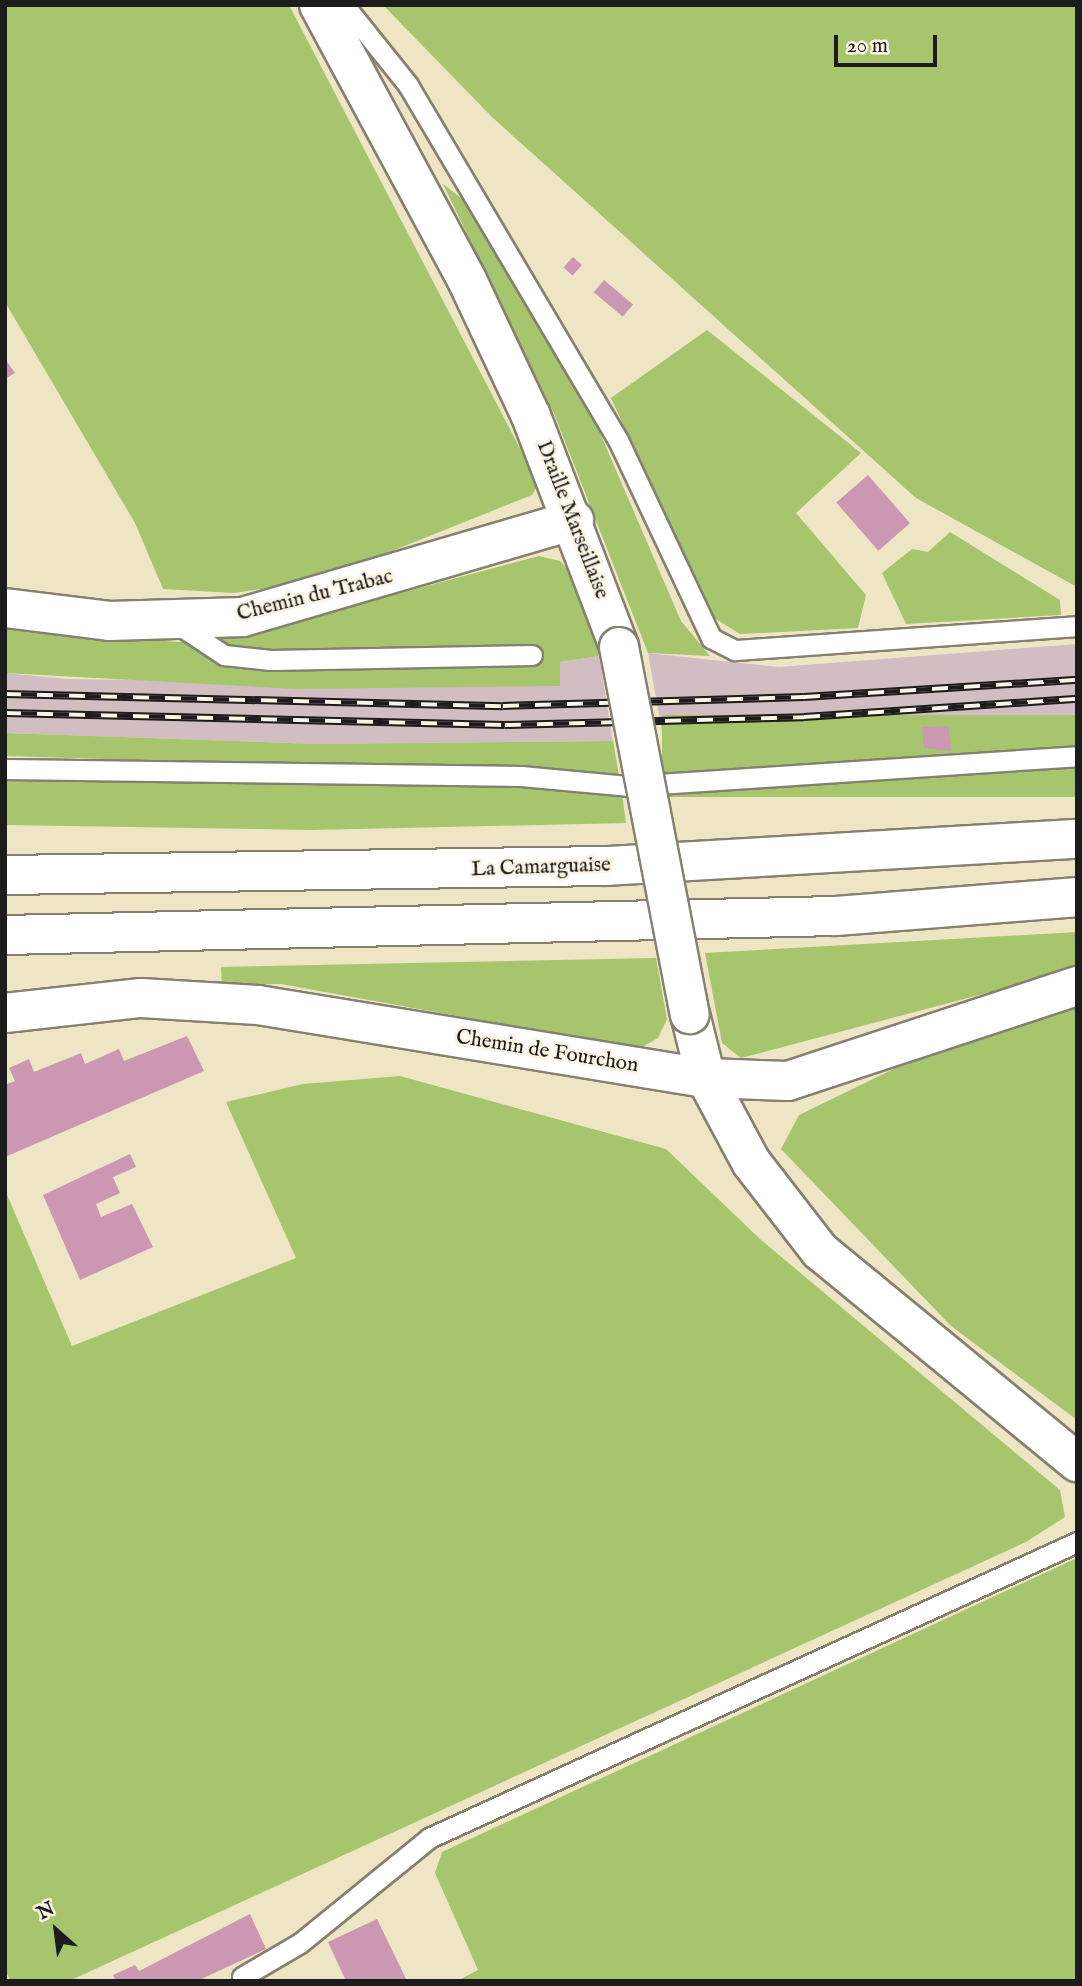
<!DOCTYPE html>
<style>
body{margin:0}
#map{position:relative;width:1082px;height:1986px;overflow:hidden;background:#eee5c5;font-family:"IM FELL English",serif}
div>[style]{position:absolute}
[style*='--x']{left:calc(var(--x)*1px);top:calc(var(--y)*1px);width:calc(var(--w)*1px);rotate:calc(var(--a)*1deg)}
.industrial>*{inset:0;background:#d2bec2}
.green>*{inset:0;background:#a6c56d;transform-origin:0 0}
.building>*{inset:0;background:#cb97b2;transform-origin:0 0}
.roads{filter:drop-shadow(2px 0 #858070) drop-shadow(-2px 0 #858070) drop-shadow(0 2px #858070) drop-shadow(0 -2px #858070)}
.service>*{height:19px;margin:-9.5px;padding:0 9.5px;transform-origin:9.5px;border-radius:9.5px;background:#fff}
.minor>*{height:38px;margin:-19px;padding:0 19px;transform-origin:19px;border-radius:19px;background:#fff}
.tertiary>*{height:38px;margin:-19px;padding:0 19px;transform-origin:19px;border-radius:19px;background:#fff}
.trunk>*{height:38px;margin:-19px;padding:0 19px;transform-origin:19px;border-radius:19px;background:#fff}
.rail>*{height:8px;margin-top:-4px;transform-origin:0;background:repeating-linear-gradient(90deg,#fcf5e5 0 16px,#1c1c1c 0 32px);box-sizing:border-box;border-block:2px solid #1c1c1c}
.bridges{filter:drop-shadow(2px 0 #858070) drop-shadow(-2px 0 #858070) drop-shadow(0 2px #858070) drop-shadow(0 -2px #858070)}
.tertiary-bridge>*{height:38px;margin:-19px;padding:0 19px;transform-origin:19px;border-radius:19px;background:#fff}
span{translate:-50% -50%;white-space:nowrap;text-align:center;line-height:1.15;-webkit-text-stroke:6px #fcf5e5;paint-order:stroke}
.street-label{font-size:21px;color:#1c1c1c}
.frame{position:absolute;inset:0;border:7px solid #1c1c1c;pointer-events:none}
.north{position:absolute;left:21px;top:1895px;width:70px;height:70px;-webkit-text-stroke:5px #fcf5e5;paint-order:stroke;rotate:332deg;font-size:19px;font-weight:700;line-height:28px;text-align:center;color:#1c1c1c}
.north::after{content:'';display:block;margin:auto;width:24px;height:32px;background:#1c1c1c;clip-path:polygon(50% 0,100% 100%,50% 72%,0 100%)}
.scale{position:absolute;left:834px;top:35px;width:103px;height:32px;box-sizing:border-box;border:4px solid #1c1c1c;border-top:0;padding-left:9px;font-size:21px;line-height:24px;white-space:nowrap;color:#1c1c1c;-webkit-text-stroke:5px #fcf5e5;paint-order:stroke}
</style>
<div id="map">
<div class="industrial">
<i style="clip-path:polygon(1077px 644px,1077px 715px,663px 738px,648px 653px,779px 667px)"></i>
<i style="clip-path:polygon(599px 656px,613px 741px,317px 744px,5px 733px,5px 673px,67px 679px,560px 686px,560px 662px)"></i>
</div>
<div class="green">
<i style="clip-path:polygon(5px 5px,289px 5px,526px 460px,536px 488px,532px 495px,317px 581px,234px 593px,163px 589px,135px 523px,5px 302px)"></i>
<i style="clip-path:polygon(383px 5px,1077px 5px,1077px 587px,916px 498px,492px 117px)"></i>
<i style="clip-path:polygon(443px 184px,470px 205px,590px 410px,681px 621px,710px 656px,648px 653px,555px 416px)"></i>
<i style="clip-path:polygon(707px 330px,861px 453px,796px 513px,866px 595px,858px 628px,740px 634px,711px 616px,611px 398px)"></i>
<i style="clip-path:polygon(950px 532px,1060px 600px,1061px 615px,906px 624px,882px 573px,912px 549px,928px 552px)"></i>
<i style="clip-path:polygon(539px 556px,560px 561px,572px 574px,587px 603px,599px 656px,560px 662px,560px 686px,295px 689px,5px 673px,5px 629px,179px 642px,299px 620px)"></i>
<i style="left:1077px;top:715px;width:82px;height:415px;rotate:90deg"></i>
<i style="clip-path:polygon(5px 733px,317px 744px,613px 741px,619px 775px,5px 756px)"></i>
<i style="clip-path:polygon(5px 781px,511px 784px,622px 794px,626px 823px,312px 830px,5px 825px)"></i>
<i style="clip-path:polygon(1077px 932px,1077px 969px,741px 1058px,722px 1043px,705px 953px)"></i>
<i style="clip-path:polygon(656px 958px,667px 1019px,658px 1038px,639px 1049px,281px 984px,222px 985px,221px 967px)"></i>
<i style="clip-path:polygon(1077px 1005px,1077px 1420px,951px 1326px,781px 1149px,799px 1115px,908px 1062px,1035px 1013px)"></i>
<i style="clip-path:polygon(400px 1076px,666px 1149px,761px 1240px,1060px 1490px,1065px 1517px,1026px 1542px,69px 1981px,11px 1981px,5px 1971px,5px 1190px,72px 1346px,296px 1258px,226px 1102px,303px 1084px)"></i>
<i style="clip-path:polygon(1077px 1558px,1077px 1981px,457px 1981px,478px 1970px,435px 1873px,442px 1852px)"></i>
</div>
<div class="building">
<i style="left:573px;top:257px;width:12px;height:14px;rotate:42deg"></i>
<i style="left:604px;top:280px;width:38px;height:16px;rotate:40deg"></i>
<i style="clip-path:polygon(5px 359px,15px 373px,5px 379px)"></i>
<i style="left:868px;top:475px;width:64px;height:42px;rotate:49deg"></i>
<i style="clip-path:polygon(948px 726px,951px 751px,924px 748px,922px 727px)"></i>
<i style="clip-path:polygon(187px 1036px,204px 1071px,5px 1157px,5px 1085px,15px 1081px,9px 1068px,29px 1059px,34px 1072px,81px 1053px,85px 1064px,119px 1049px,124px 1061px)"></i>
<i style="clip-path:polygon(130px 1154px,136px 1167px,113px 1177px,120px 1193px,96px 1204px,101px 1217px,132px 1204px,153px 1247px,80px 1280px,43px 1195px)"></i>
<i style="clip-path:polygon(250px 1914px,266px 1949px,197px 1981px,116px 1981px,113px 1975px,135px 1965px,139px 1971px)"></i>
<i style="clip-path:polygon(377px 1919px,407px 1981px,346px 1981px,328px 1942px)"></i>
</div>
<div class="roads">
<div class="service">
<i style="--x:344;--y:5;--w:102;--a:51.3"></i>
<i style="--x:408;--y:85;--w:412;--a:59.4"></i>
<i style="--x:618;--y:440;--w:219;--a:64.8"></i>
<i style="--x:711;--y:638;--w:27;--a:27"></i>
<i style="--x:735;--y:650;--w:343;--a:-4"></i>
<i style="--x:176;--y:623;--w:58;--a:33.7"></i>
<i style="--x:224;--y:655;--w:47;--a:6.1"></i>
<i style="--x:271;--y:660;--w:261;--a:-1.1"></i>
<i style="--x:5;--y:769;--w:516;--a:0.78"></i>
<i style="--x:521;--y:776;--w:107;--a:5.3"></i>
<i style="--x:628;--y:786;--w:450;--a:-3.8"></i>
<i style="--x:242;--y:1977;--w:67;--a:-30.4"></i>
<i style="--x:300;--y:1943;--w:166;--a:-39.1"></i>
<i style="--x:429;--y:1838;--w:712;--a:-24.55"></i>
</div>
<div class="minor">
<i style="--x:5;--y:608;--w:105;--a:7.1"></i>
<i style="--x:109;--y:621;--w:134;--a:-1.7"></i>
<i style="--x:243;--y:617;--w:345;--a:-16.3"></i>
<i style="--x:5;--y:1013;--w:137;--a:-6.3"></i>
<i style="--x:141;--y:998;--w:117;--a:3.4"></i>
<i style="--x:258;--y:1005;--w:454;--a:9.3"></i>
<i style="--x:706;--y:1078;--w:82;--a:2.1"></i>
<i style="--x:788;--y:1081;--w:304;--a:-18.2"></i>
<i style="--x:706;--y:1078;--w:95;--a:61.8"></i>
<i style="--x:751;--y:1162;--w:113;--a:52.2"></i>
<i style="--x:820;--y:1251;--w:333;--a:39.4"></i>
</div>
<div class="tertiary">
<i style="--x:319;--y:5;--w:312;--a:61.7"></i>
<i style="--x:467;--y:280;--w:150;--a:64.8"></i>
<i style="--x:531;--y:416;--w:247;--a:69.1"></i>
<i style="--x:690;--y:1014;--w:66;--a:76"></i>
</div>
<div class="trunk">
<i style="--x:5;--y:875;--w:601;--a:-0.86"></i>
<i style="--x:606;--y:866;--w:472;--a:-3.3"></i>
<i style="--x:5;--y:935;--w:831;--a:-1.31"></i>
<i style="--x:836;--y:916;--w:242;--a:-4.5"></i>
</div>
</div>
<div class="rail">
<i style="--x:5;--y:694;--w:498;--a:1.4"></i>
<i style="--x:503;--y:706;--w:301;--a:-1.7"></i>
<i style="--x:804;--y:697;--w:274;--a:-3.6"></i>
<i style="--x:5;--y:713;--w:500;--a:1.37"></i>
<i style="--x:505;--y:725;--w:299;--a:-1.5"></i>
<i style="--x:804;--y:717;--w:274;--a:-3.8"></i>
</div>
<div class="bridges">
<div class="tertiary-bridge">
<i style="--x:619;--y:647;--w:374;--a:79.1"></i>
</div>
</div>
<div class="street-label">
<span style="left:572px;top:520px;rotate:69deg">Draille Marseillaise</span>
<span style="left:315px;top:596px;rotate:-14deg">Chemin du Trabac</span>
<span style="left:541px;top:868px;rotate:-2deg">La Camarguaise</span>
<span style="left:547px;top:1052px;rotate:9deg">Chemin de Fourchon</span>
</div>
<div class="frame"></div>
<div class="north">N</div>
<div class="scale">20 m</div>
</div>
